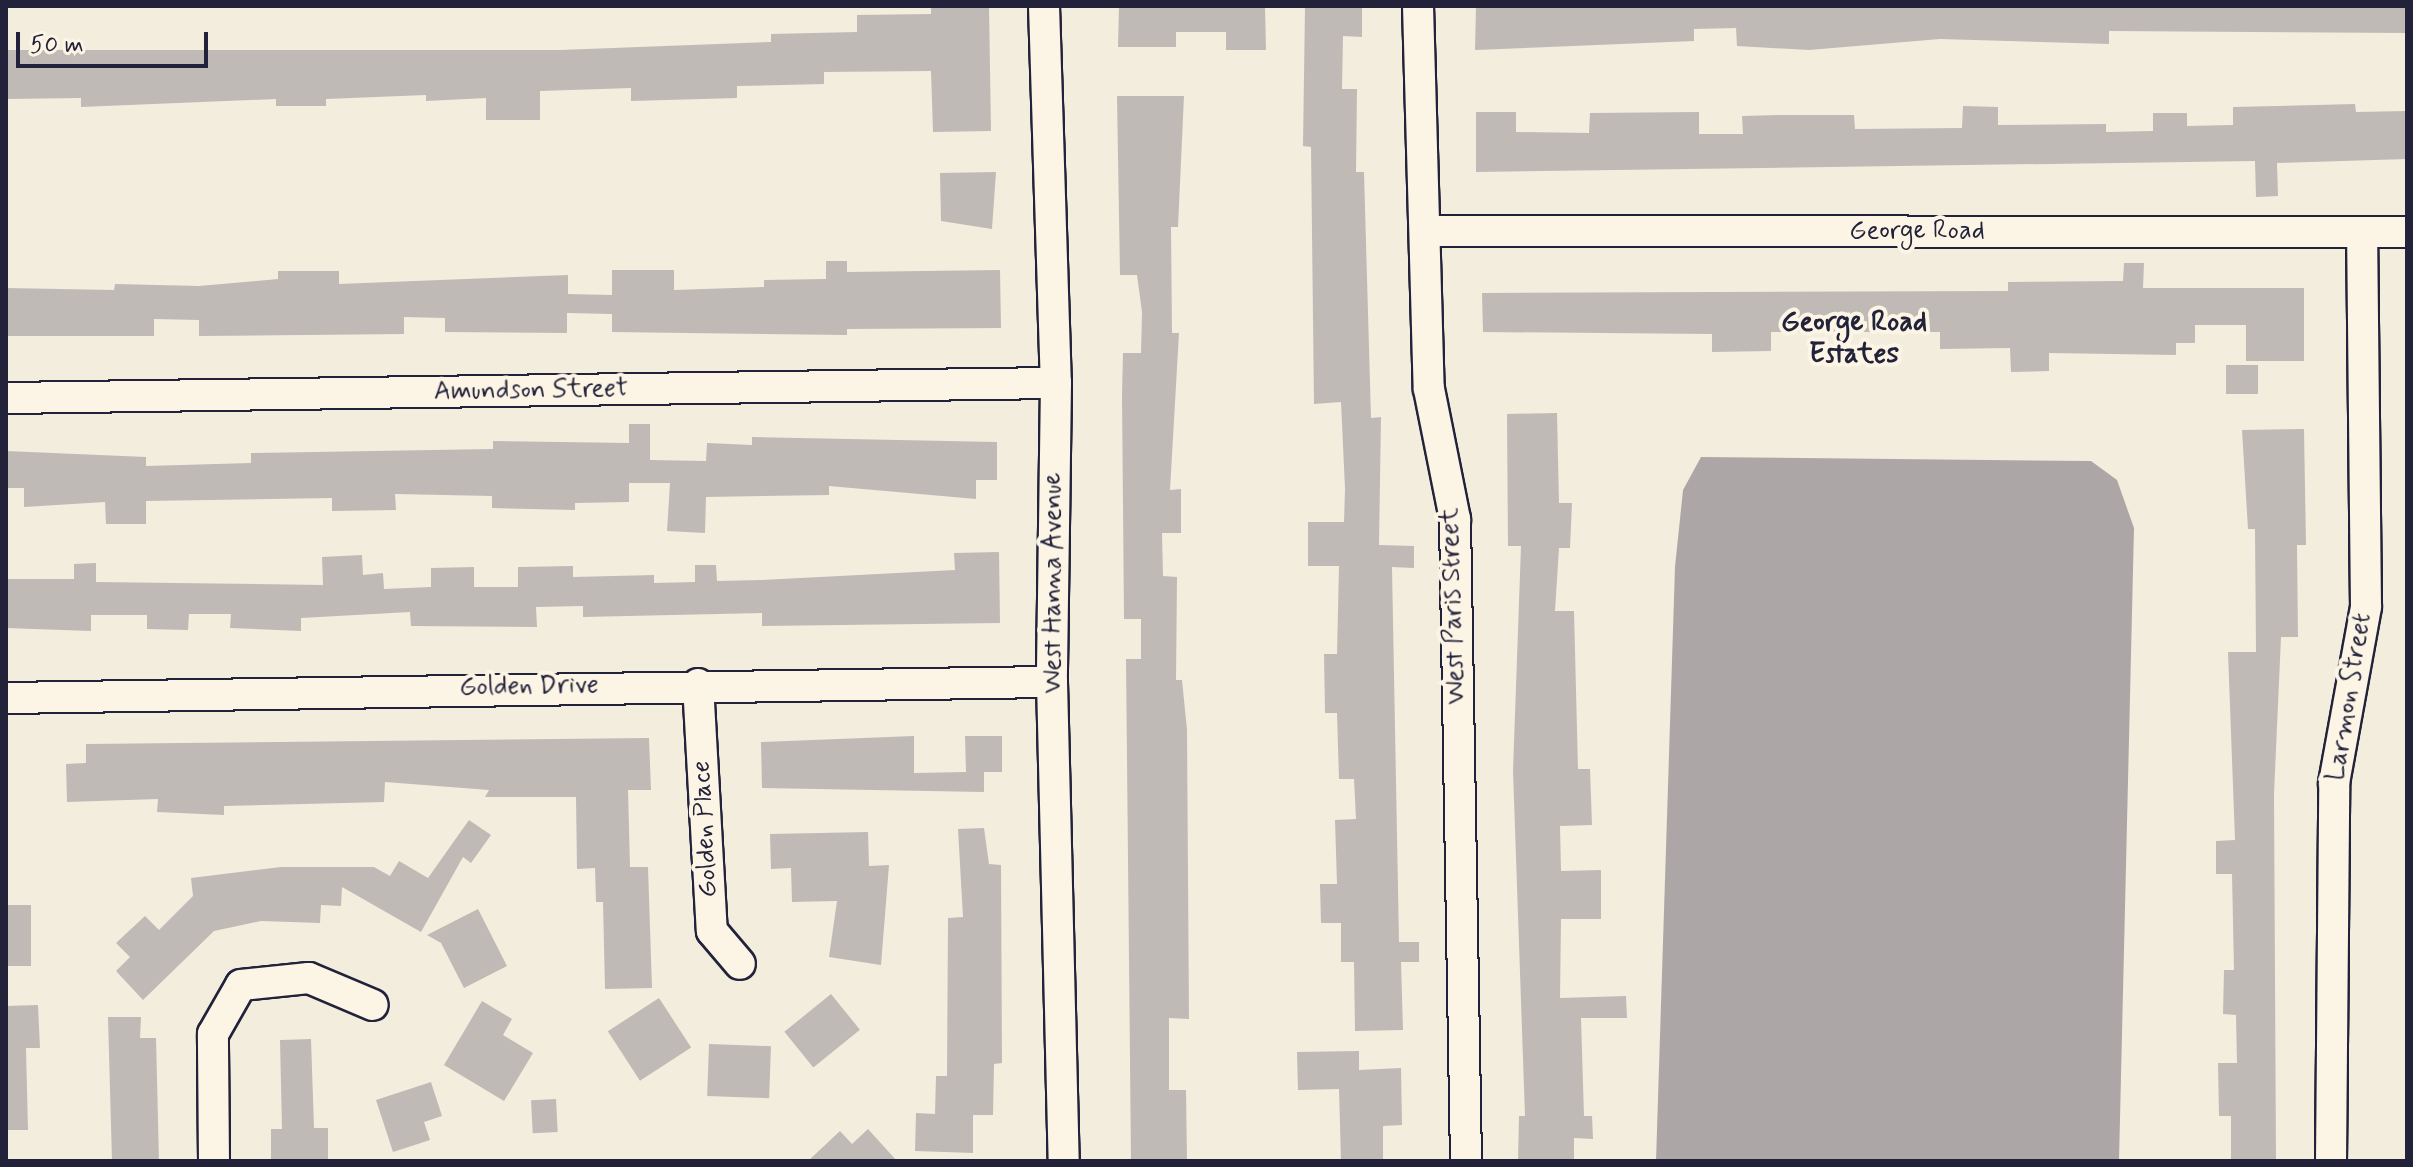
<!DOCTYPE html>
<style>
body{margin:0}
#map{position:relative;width:2413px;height:1167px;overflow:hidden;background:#f3edde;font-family:Mynerve,sans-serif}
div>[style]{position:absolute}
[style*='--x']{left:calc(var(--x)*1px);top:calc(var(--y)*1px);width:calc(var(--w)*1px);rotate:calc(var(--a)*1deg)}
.water>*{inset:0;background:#aca7a6}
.building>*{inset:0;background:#bfbab6;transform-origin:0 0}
.roads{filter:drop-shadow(2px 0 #22223b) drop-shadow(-2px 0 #22223b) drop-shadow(0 2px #22223b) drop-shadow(0 -2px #22223b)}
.minor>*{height:30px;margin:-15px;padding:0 15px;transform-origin:15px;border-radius:15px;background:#fcf5e5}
span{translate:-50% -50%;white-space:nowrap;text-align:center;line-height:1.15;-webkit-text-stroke:8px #fcf5e5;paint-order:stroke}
.street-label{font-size:26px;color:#22223b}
.neighbourhood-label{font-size:28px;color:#22223b;font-weight:700}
.frame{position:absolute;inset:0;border:8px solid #22223b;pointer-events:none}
.scale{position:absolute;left:16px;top:32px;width:192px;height:36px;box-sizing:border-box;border:4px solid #22223b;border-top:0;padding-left:10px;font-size:24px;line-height:28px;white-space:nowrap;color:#22223b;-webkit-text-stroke:6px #fcf5e5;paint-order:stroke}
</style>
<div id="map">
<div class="water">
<i style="clip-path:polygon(1701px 457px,2091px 461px,2117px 480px,2134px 528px,2119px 1161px,1656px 1161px,1675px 567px,1683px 490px)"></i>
</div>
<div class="building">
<i style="clip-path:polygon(931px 6px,989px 6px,991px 131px,933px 132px,931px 71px,824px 72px,824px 84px,737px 86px,737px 98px,631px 101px,631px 88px,540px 91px,540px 120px,486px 120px,486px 98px,426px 101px,426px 95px,326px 99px,326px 106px,276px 106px,276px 99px,81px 107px,81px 98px,6px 99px,6px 50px,560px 50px,771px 42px,771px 34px,857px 32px,857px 15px,931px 14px)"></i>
<i style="clip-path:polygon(1119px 6px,1265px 6px,1266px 50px,1226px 50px,1226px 32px,1176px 32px,1176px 47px,1118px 47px)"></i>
<i style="clip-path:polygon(1305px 6px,1362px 6px,1362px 37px,1343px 36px,1342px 89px,1357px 89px,1356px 172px,1364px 172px,1371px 418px,1381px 417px,1379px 545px,1414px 546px,1414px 568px,1392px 567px,1399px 942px,1419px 942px,1419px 962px,1401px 962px,1403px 1030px,1355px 1031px,1354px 962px,1341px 962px,1341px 923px,1321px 923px,1320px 884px,1337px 884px,1335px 820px,1356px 819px,1354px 779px,1339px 779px,1337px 713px,1325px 713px,1324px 654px,1337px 654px,1339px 566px,1308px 566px,1308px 522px,1344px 522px,1345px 489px,1341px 402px,1314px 404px,1311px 147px,1303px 146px)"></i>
<i style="clip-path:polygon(1476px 6px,2407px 6px,2407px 33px,2109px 31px,2109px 44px,1940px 39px,1809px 50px,1737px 46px,1736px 28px,1694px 29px,1694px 41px,1475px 50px)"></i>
<i style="clip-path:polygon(1117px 96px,1184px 96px,1178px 227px,1171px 227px,1172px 333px,1179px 333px,1170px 490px,1181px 489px,1181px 533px,1162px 533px,1163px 576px,1177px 577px,1176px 680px,1182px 680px,1187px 730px,1189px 1019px,1169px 1018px,1169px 1090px,1186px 1090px,1187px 1161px,1131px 1161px,1126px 659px,1141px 659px,1141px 619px,1124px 619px,1122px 394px,1123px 353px,1141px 353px,1142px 312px,1137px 275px,1120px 275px)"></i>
<i style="clip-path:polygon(2355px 104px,2356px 112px,2407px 111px,2407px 159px,2277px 163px,2278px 196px,2256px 197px,2255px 161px,1476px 172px,1476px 112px,1516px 112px,1516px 132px,1589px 133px,1590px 113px,1699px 112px,1699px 134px,1743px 134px,1742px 116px,1779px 115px,1854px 115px,1855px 129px,1962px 128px,1963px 106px,1998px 107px,1998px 125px,2106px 124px,2106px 132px,2153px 131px,2153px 113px,2187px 113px,2187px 126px,2233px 125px,2233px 107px)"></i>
<i style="clip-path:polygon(996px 172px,992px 229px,941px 221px,940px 173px)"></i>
<i style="clip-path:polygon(826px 261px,847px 261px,847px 272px,1000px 270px,1001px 328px,847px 329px,847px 335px,612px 332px,612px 314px,567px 313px,567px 333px,445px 332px,445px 318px,404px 317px,404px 334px,199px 336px,199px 320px,154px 319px,154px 336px,6px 336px,6px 288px,114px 290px,115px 284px,199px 286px,278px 279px,278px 271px,339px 271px,339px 284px,568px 275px,568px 294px,612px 295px,612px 270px,674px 270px,674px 290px,764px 287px,764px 280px,826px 279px)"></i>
<i style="clip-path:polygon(2124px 263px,2144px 263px,2143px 288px,2304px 288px,2304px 361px,2246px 361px,2246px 325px,2195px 325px,2195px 343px,2176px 343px,2176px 355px,2049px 353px,2049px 371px,2011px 372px,2010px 348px,1940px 349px,1940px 332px,1771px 332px,1771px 351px,1712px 352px,1712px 334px,1483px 332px,1482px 293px,2008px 291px,2008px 282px,2123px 281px)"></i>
<i style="left:2226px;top:365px;width:32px;height:29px"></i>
<i style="clip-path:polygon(1557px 413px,1559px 503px,1572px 503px,1570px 548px,1559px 548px,1555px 611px,1574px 611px,1578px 769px,1590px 769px,1592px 825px,1560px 826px,1561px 871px,1601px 870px,1601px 919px,1561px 919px,1560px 998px,1626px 996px,1627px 1018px,1581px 1018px,1584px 1116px,1592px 1116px,1593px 1139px,1574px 1138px,1574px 1161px,1518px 1161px,1519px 1116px,1525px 1116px,1513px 771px,1521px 546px,1508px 546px,1507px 414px)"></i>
<i style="clip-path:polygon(629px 424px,650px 424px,650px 460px,706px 461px,707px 443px,752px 445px,752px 437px,997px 442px,997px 480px,976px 480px,976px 499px,829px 486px,829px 495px,706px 497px,705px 533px,667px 531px,670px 483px,629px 483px,629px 502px,575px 503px,575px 510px,492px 508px,492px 496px,395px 494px,396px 510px,332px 511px,332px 498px,146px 501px,146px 524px,106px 524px,105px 502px,24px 507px,24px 488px,6px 488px,6px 451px,146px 457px,146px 466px,251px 463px,251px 453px,493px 449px,493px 441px,629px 443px)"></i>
<i style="clip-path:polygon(2304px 429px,2306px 545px,2297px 545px,2298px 637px,2281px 637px,2274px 794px,2276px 1161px,2231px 1161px,2231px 1116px,2219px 1116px,2218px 1063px,2237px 1063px,2236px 1015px,2223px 1014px,2224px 970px,2234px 970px,2232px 874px,2216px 874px,2216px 841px,2235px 840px,2228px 652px,2256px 652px,2255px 529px,2248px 529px,2242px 430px)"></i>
<i style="clip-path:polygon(999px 552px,1000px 623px,762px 626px,762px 613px,583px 617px,583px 606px,536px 607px,537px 627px,411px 626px,410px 612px,301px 618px,301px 631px,230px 628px,231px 614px,189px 614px,188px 630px,147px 629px,147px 615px,91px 615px,91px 631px,6px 628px,6px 579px,74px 579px,74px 564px,96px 563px,96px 582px,323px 585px,322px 557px,362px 555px,363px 575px,383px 573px,384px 589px,431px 587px,431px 568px,474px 567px,474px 587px,518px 587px,518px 567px,573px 566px,573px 577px,654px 575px,654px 583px,695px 582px,695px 565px,716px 565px,717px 581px,762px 580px,955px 570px,954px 553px)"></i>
<i style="clip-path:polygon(914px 736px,914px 773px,966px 772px,965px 736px,1002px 736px,1002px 772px,984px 772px,984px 792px,762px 788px,761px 742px)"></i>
<i style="clip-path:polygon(649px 738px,651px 790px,628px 790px,630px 867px,648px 867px,652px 988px,605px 989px,603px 902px,596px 902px,595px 868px,577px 869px,576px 797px,485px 797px,489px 790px,385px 782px,384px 802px,224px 806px,224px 815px,157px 812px,158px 799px,67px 802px,66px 764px,86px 763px,86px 744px)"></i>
<i style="clip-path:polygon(469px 820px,491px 835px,471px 863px,463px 857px,421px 932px,342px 887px,341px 906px,321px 905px,320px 923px,261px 921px,214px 931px,143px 1000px,116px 971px,130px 957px,116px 943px,145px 916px,159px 930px,193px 896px,191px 878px,281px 867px,374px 867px,390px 876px,399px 861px,428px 878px)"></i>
<i style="clip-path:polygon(984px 828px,989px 864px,1001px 865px,1002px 1063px,994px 1064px,993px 1115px,973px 1115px,973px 1153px,915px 1151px,916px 1113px,935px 1114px,936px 1076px,947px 1076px,948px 918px,963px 917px,958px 829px)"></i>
<i style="clip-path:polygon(868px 832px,869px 866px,889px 865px,881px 965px,829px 957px,837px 901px,792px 902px,791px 868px,771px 869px,770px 834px)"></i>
<i style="left:6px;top:905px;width:25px;height:61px"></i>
<i style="clip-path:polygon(478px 909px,507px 966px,464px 988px,441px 943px,427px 935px)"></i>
<i style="left:831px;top:994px;width:46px;height:60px;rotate:51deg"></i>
<i style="left:659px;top:998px;width:59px;height:61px;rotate:57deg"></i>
<i style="clip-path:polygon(482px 1001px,512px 1019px,503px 1035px,533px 1053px,504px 1101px,444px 1065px)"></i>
<i style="clip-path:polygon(38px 1005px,40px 1048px,26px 1048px,28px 1130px,6px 1130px,6px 1006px)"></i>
<i style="clip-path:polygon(108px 1017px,141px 1017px,140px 1038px,156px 1038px,159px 1161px,112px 1161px)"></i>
<i style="clip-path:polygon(311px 1039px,314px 1128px,328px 1128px,328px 1161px,271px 1161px,271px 1129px,282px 1129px,280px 1040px)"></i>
<i style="left:709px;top:1044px;width:62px;height:52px;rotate:2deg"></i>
<i style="clip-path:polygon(1359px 1051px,1359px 1070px,1401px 1068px,1402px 1125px,1383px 1126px,1383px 1161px,1341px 1161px,1339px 1089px,1298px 1090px,1297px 1052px)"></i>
<i style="clip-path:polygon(431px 1082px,442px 1116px,424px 1122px,430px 1140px,393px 1152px,376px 1100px)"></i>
<i style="left:556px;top:1099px;width:33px;height:25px;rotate:87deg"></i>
<i style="clip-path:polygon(868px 1129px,897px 1161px,808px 1161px,840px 1131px,852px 1144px)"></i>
</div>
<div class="roads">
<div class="minor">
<i style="--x:1044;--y:6;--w:377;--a:88.2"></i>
<i style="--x:1056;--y:383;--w:299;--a:90.8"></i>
<i style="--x:1052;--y:682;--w:479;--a:88.6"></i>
<i style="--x:1418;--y:6;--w:383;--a:88.4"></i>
<i style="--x:1429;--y:389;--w:133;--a:78.7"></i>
<i style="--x:1455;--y:519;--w:642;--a:89.02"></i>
<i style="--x:1426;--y:231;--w:981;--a:0.06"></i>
<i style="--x:6;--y:398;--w:1050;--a:-0.82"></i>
<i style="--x:698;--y:684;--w:247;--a:86.8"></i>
<i style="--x:712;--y:931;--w:43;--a:49.7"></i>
<i style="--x:6;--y:698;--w:1046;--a:-0.88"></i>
<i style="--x:214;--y:1161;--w:127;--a:-90.5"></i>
<i style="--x:213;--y:1034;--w:56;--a:-60.3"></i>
<i style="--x:241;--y:985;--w:68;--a:-5.9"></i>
<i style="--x:309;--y:978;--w:69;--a:22.9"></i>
<i style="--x:2331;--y:1161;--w:378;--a:-89.5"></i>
<i style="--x:2334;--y:783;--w:179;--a:-79.7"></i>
<i style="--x:2366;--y:607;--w:374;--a:-90.6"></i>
</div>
</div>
<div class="street-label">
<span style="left:1917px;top:232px">George Road</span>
<span style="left:531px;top:391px;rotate:-1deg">Amundson Street</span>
<span style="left:1054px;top:583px;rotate:-90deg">West Hanna Avenue</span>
<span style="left:1454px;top:606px;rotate:-92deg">West Paris Street</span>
<span style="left:529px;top:687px;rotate:-1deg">Golden Drive</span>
<span style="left:2350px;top:697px;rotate:-81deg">Larmon Street</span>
<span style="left:706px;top:829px;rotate:-93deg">Golden Place</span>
</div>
<div class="neighbourhood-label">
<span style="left:1854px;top:339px">George Road<br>Estates</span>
</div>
<div class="frame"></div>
<div class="scale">50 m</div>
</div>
